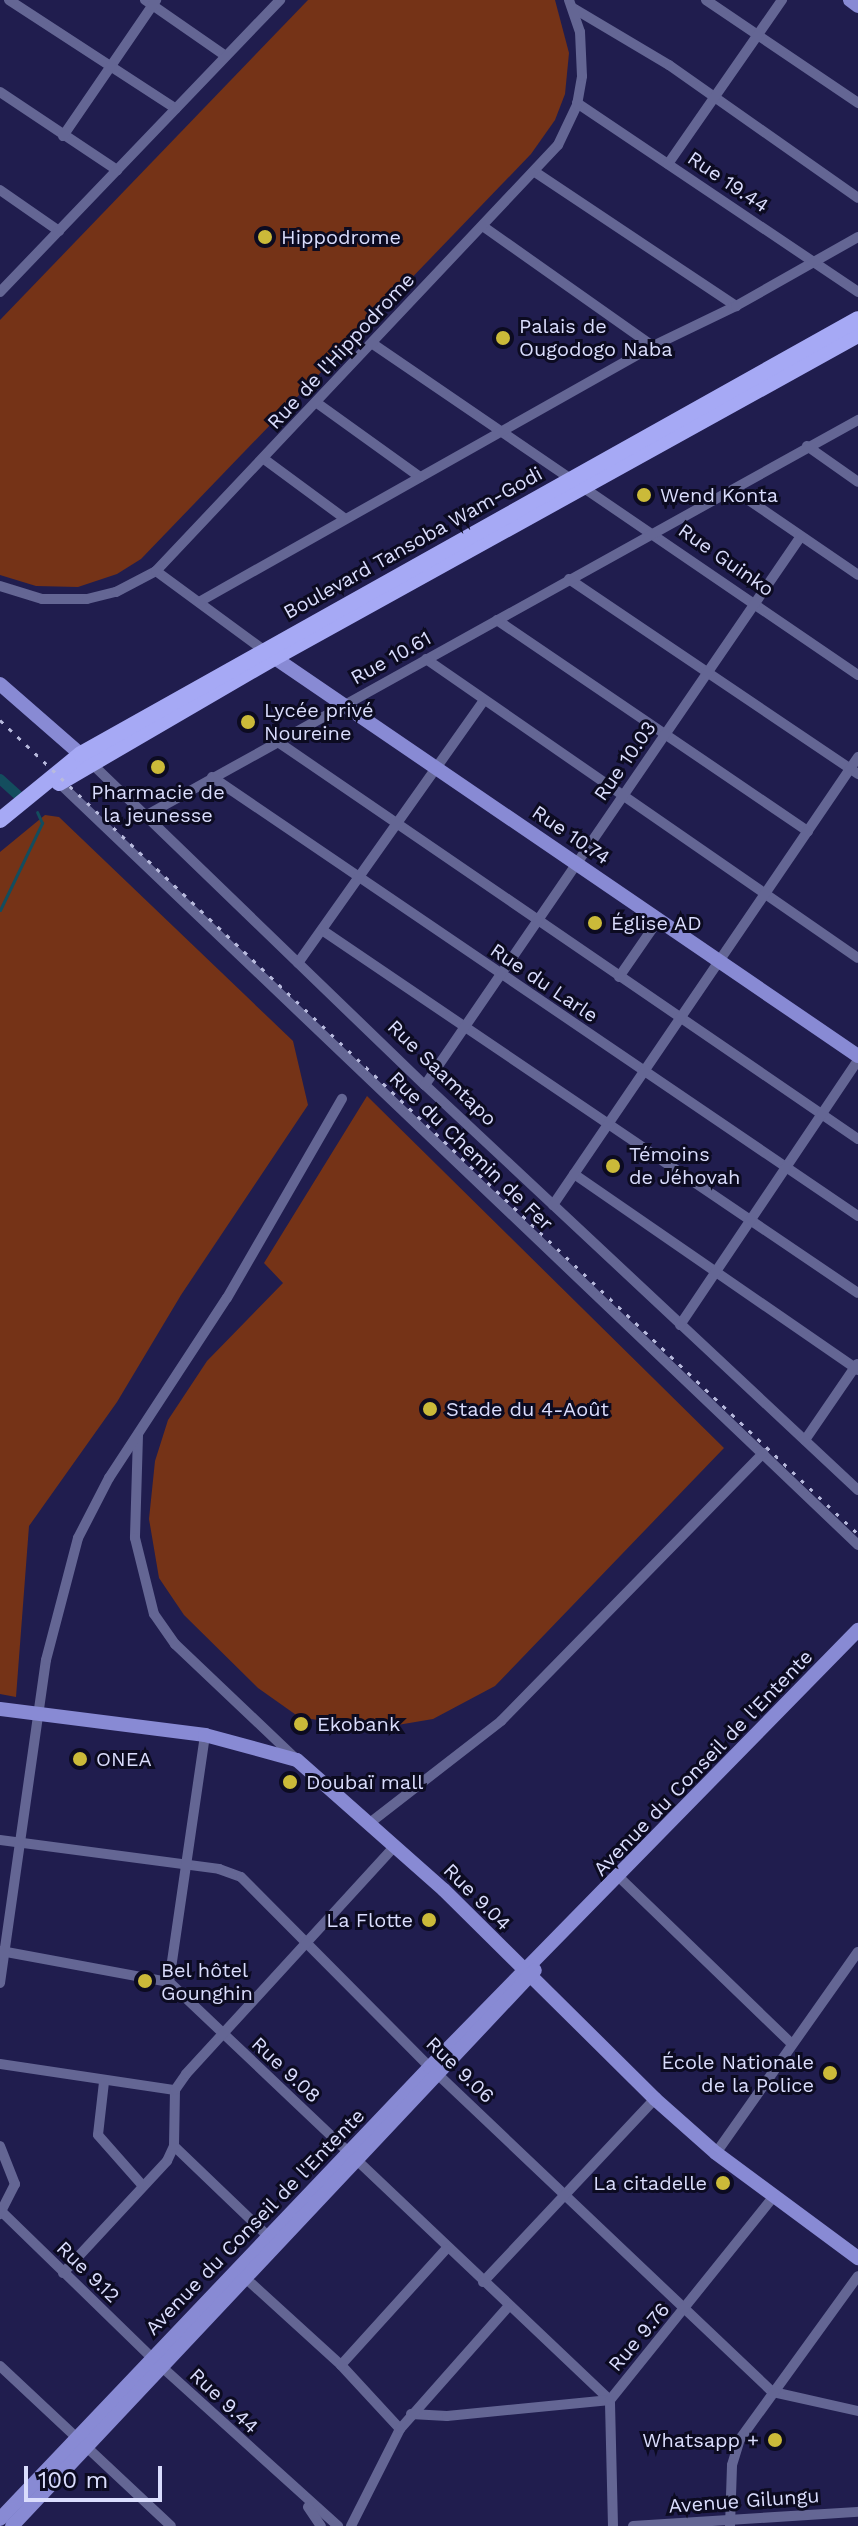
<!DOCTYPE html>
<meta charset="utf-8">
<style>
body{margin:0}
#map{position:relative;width:858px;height:2526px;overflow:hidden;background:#201d4e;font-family:"Work Sans",sans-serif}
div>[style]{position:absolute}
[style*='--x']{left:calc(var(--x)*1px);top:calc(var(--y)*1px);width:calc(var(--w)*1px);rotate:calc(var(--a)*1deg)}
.green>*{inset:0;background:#753317}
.stream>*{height:3px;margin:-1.5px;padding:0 1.5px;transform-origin:1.5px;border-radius:1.5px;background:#134d5e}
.canal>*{height:10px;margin:-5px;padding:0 5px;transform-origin:5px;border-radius:5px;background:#134d5e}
.street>*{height:10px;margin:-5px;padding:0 5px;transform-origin:5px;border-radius:5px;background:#646694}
.secondary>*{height:14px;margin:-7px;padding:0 7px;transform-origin:7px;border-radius:7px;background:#888ad4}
.primary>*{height:16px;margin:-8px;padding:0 8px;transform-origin:8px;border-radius:8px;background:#a6a9f5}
.rail>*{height:3px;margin-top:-1.5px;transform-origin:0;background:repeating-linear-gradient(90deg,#b8badd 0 4px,transparent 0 12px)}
.dots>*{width:22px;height:22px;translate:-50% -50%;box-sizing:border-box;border:4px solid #0c0b21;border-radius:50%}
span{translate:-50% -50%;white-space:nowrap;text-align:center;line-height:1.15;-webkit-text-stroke:6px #0c0b21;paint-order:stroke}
.street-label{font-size:20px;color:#daddfd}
.poi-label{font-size:20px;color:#daddfd}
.left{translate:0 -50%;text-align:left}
.right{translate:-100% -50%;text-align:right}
.scale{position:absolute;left:24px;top:2466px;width:138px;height:36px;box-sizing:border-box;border:4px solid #daddfd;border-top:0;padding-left:10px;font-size:24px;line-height:28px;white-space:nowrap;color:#daddfd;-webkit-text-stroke:6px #0c0b21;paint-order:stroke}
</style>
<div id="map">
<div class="green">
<i style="clip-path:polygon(308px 0,555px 0,569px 53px,565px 94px,555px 120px,531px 154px,141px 559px,117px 574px,78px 587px,36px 586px,0 575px,0 320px)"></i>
<i style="clip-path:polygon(45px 815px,59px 817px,293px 1041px,308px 1105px,181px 1295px,117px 1402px,29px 1526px,16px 1697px,0 1694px,0 852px)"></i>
<i style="clip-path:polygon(367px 1096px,724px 1448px,495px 1686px,433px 1719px,374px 1729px,299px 1717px,258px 1688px,184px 1615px,159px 1578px,149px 1519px,155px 1461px,168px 1420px,207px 1361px,283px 1283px,264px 1263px)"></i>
</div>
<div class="stream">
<i style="--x:0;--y:910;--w:97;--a:-64.2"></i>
<i style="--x:42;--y:823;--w:12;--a:-114"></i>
</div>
<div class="canal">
<i style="--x:0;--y:779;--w:25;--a:42"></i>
</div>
<div class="street">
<i style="--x:9;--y:0;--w:199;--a:33.1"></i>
<i style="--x:145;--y:0;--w:98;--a:34.7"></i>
<i style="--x:706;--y:0;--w:184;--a:34.1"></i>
<i style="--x:573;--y:8;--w:112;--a:30.7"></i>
<i style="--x:669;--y:65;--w:231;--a:35.1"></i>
<i style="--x:0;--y:92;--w:141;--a:33.7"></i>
<i style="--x:577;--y:103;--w:339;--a:33.9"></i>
<i style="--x:63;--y:136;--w:165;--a:-55.6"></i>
<i style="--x:668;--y:164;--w:200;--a:-55.2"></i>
<i style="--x:535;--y:172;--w:242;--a:33.7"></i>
<i style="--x:0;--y:190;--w:72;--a:34.8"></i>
<i style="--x:484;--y:227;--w:207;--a:35.2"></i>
<i style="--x:0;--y:292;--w:405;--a:-46.2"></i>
<i style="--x:373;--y:344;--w:587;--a:34.31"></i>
<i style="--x:317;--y:403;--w:127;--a:35.7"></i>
<i style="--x:807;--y:446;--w:62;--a:35.2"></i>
<i style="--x:264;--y:459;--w:99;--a:36.4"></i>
<i style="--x:734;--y:490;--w:150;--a:34.4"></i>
<i style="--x:156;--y:571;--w:132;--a:36.3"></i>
<i style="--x:569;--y:579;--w:349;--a:34"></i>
<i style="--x:0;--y:586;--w:44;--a:17.2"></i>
<i style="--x:42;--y:599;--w:45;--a:0"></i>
<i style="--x:87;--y:599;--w:30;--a:-14"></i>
<i style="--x:116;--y:592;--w:45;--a:-27.7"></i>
<i style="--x:156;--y:571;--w:586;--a:-46.66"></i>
<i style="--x:558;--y:145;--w:44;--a:-64.6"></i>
<i style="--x:577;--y:105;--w:29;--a:-80"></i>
<i style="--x:582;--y:76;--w:44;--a:-92.6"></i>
<i style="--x:580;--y:32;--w:34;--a:-109"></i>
<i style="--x:199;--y:602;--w:521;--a:-29.42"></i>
<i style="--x:653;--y:346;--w:92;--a:-25.7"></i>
<i style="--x:736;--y:306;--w:140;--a:-29.5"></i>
<i style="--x:497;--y:620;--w:376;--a:34.2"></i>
<i style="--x:426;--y:659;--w:525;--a:34.69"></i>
<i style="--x:278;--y:742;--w:703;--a:34.39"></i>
<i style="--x:90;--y:762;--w:465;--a:44"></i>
<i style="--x:425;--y:1085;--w:593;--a:43.09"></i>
<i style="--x:212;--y:777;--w:781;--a:34.2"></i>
<i style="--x:59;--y:783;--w:1104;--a:43.64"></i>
<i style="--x:145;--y:816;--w:816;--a:-29.05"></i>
<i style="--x:322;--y:930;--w:647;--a:34.11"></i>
<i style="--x:298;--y:963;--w:322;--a:-54.7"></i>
<i style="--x:619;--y:977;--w:70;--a:-55.4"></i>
<i style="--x:425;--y:1085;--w:665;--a:-55.59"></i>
<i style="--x:574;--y:1174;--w:345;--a:34.6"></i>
<i style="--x:553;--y:1205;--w:542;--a:-55.75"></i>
<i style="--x:680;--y:1325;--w:319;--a:-56.1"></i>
<i style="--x:138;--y:1435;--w:103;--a:91.7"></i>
<i style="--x:135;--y:1538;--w:78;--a:76"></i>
<i style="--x:154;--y:1614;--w:37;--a:55"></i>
<i style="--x:175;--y:1644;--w:166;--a:43.5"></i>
<i style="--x:805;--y:1440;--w:92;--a:-55.6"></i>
<i style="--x:371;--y:1822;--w:165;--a:-37.8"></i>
<i style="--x:501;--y:1721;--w:375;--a:-45.6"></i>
<i style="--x:0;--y:1840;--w:221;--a:7.5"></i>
<i style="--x:219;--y:1869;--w:23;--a:20"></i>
<i style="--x:241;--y:1877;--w:268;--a:45.2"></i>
<i style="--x:430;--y:2067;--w:473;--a:43.5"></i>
<i style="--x:773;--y:2392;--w:87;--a:12.6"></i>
<i style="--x:620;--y:1878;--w:239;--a:44"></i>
<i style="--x:1;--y:1951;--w:171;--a:10.5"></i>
<i style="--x:169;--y:1982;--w:608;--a:43.47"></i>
<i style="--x:169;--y:1982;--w:250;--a:-81.7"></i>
<i style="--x:0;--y:1983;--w:326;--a:-81.9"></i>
<i style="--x:46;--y:1660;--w:126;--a:-75.3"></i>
<i style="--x:78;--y:1538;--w:68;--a:-62.7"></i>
<i style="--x:109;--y:1478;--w:215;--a:-56.8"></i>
<i style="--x:227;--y:1298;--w:230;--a:-60"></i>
<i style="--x:0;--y:2064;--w:177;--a:8.5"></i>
<i style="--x:104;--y:2082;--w:53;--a:96.5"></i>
<i style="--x:98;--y:2135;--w:68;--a:48.6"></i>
<i style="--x:0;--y:2146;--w:41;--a:68.5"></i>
<i style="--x:15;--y:2184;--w:34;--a:117"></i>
<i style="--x:174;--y:2146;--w:134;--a:43.8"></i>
<i style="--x:716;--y:2153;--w:246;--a:-54.8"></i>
<i style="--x:0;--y:2210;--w:212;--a:44.2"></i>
<i style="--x:152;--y:2358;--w:251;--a:42.1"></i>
<i style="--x:63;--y:2273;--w:153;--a:-47.1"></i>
<i style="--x:167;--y:2161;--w:17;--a:-65"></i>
<i style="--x:174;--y:2146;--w:56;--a:-89"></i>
<i style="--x:175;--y:2090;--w:19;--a:-55"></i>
<i style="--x:186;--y:2074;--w:309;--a:-47.5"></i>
<i style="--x:241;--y:2274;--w:135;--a:42.3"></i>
<i style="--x:341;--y:2365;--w:87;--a:47.3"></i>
<i style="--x:483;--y:2282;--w:251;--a:-46.8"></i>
<i style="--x:341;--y:2365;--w:156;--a:-47.8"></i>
<i style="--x:0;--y:2366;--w:234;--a:43.1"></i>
<i style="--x:411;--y:2414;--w:36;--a:3"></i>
<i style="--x:447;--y:2416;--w:164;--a:-5.6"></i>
<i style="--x:308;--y:2507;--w:23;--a:56"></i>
<i style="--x:351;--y:2526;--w:109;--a:-63.2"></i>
<i style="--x:400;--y:2429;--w:163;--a:-48.5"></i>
<i style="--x:613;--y:2526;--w:126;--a:-91.4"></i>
<i style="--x:610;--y:2400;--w:260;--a:-51.2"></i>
<i style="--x:633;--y:2526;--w:225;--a:-3.6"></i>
<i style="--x:730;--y:2526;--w:61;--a:-88.1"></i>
<i style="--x:732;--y:2465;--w:27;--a:-73"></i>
<i style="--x:740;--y:2439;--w:201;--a:-54.1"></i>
</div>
<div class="secondary">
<i style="--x:850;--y:0;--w:10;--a:37"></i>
<i style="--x:269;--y:654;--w:713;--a:34.31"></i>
<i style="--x:0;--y:684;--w:116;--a:41.1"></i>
<i style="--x:0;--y:1709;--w:207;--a:7.2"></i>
<i style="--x:205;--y:1735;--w:95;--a:15.2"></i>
<i style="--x:297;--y:1760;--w:196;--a:41.5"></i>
<i style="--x:444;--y:1890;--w:297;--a:44.7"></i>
<i style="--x:655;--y:2099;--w:81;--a:41.5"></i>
<i style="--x:716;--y:2153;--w:177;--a:36.5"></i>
<i style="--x:0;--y:2519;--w:624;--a:-46.43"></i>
<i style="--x:430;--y:2067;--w:612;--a:-45.6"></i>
<i style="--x:12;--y:2526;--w:763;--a:-46.75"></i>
</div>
<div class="primary">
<i style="--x:59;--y:783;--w:249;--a:-30.2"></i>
<i style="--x:274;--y:658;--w:667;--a:-28.95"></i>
<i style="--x:0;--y:820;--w:104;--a:-39.2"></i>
<i style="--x:81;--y:754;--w:890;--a:-29.24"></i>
</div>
<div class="rail">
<i style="--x:0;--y:720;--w:1183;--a:43.49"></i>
</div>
<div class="dots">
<i style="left:265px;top:237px;background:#cbba39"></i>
<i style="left:503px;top:338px;background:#cbba39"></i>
<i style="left:644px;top:495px;background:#cbba39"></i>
<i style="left:248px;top:722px;background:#cbba39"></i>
<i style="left:158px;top:767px;background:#cbba39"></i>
<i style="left:595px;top:923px;background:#cbba39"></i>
<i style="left:613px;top:1166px;background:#cbba39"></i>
<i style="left:430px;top:1409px;background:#cbba39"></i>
<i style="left:301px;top:1724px;background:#cbba39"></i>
<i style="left:80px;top:1759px;background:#cbba39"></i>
<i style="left:290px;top:1782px;background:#cbba39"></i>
<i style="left:429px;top:1920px;background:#cbba39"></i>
<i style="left:145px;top:1981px;background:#cbba39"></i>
<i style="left:830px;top:2073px;background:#cbba39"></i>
<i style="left:723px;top:2183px;background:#cbba39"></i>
<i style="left:775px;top:2440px;background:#cbba39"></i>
</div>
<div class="street-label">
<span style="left:728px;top:182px;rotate:34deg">Rue 19.44</span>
<span style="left:341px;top:351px;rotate:-47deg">Rue de l'Hippodrome</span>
<span style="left:413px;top:543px;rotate:-29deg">Boulevard Tansoba Wam-Godi</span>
<span style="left:726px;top:560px;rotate:35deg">Rue Guinko</span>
<span style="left:391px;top:658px;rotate:-29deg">Rue 10.61</span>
<span style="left:625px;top:761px;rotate:-55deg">Rue 10.03</span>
<span style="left:571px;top:835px;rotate:34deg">Rue 10.74</span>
<span style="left:544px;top:983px;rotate:34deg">Rue du Larle</span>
<span style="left:442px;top:1073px;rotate:44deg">Rue Saamtapo</span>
<span style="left:471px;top:1151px;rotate:44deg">Rue du Chemin de Fer</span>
<span style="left:703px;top:1763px;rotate:-46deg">Avenue du Conseil de l'Entente</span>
<span style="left:477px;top:1897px;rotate:45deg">Rue 9.04</span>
<span style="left:286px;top:2070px;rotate:43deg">Rue 9.08</span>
<span style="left:460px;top:2070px;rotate:44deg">Rue 9.06</span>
<span style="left:255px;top:2222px;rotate:-46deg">Avenue du Conseil de l'Entente</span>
<span style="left:88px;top:2272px;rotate:44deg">Rue 9.12</span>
<span style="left:639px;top:2337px;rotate:-50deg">Rue 9.76</span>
<span style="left:224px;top:2401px;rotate:43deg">Rue 9.44</span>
<span style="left:744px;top:2501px;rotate:-4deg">Avenue Gilungu</span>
</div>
<div class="poi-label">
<span class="left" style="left:281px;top:237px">Hippodrome</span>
<span class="left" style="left:519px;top:338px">Palais de<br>Ougodogo Naba</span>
<span class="left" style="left:660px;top:495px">Wend Konta</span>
<span class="left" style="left:264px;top:722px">Lycée privé<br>Noureine</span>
<span style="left:158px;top:804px">Pharmacie de<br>la jeunesse</span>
<span class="left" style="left:611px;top:923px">Église AD</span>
<span class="left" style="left:629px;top:1166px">Témoins<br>de Jéhovah</span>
<span class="left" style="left:446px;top:1409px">Stade du 4-Août</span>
<span class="left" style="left:317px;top:1724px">Ekobank</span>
<span class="left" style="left:96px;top:1759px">ONEA</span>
<span class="left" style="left:306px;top:1782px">Doubaï mall</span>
<span class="right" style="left:413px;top:1920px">La Flotte</span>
<span class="left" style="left:161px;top:1982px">Bel hôtel<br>Gounghin</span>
<span class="right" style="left:814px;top:2074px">École Nationale<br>de la Police</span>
<span class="right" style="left:707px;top:2183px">La citadelle</span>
<span class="right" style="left:759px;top:2440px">Whatsapp +</span>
</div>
<div class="scale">100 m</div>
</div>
